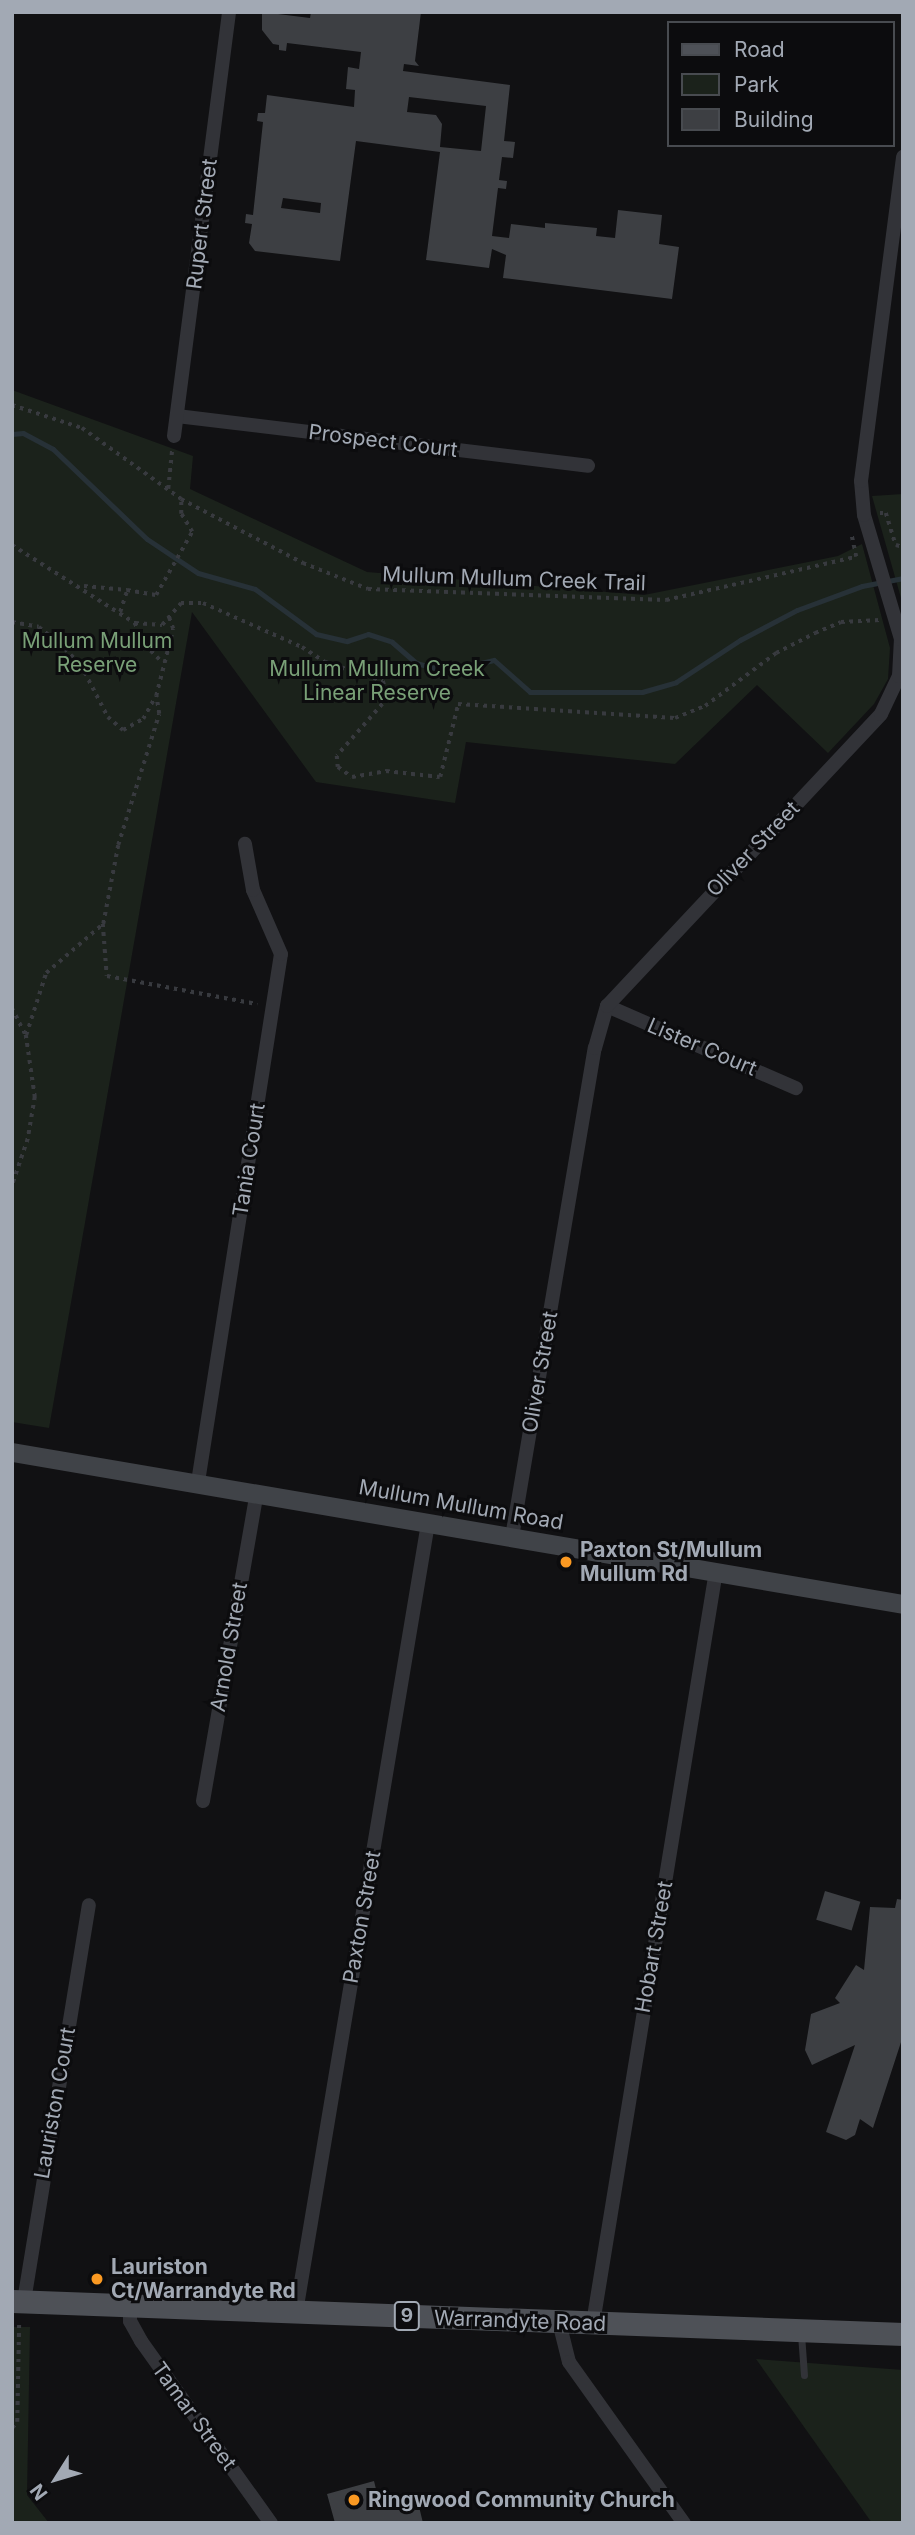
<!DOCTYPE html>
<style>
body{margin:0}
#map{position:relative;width:915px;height:2535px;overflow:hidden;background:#111113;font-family:Inter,sans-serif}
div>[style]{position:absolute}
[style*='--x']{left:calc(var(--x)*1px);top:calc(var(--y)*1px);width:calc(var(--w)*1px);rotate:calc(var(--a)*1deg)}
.green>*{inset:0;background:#1b221b}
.stream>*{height:5px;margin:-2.5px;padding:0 2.5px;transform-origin:2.5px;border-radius:2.5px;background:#273137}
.building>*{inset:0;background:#3d3f43;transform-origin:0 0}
.path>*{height:3.5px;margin-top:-1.75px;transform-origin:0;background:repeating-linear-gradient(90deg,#383a3f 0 3.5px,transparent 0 8.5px)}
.lane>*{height:7px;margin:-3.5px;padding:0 3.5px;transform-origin:3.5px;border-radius:3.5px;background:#323338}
.street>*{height:14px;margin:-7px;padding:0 7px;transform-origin:7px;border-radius:7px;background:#323338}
.secondary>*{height:19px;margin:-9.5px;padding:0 9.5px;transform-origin:9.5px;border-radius:9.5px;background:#404348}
.primary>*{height:23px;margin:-11.5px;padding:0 11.5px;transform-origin:11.5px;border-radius:11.5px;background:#4e5157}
.dots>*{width:19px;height:19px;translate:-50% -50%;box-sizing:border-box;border:4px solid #0c0c0e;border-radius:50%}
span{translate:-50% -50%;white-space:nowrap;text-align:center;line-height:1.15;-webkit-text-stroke:6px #0c0c0e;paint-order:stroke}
.shield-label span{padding:2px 5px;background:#0c0c0e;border:2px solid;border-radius:5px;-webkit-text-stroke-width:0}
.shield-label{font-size:19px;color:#a2a9b4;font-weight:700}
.street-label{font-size:21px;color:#a2a9b4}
.park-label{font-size:21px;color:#79a077}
.poi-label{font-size:21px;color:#a2a9b4;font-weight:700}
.left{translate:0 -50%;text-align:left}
.frame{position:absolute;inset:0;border:14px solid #a2a9b4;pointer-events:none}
.legend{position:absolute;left:667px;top:21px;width:228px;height:126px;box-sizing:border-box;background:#0c0c0e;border:2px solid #484b50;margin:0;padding:9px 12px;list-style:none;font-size:21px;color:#a2a9b4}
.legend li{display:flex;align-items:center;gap:14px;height:35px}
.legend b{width:35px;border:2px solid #484b50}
.north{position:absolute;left:21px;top:2444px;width:70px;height:70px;-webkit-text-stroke:5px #0c0c0e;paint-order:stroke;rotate:233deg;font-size:19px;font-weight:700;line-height:28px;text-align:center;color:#a2a9b4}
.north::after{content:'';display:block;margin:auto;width:24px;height:32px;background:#a2a9b4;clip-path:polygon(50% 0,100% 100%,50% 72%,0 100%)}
</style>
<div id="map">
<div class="green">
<i style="clip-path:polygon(12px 390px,193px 456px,190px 489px,367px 572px,644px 595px,838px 556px,862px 544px,890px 648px,888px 679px,874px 704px,828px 753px,757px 685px,675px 764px,466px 742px,455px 803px,316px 782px,192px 612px,49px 1428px,12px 1422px)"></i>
<i style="clip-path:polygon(903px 494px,903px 605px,872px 496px)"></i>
<i style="clip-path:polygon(12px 2327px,30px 2327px,27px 2495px,49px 2523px,12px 2523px)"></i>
<i style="clip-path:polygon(756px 2359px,903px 2370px,903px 2523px,872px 2523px)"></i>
</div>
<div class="stream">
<i style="--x:12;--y:434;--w:11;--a:-5"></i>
<i style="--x:23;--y:433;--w:34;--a:28"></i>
<i style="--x:53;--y:449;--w:130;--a:43.8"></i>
<i style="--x:147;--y:539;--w:61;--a:33.7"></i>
<i style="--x:198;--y:573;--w:59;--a:15.7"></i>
<i style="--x:255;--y:589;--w:76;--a:36.4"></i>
<i style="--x:316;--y:634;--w:32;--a:13"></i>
<i style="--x:347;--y:641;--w:22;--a:-18"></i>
<i style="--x:368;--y:634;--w:25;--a:18"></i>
<i style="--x:392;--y:642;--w:32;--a:41"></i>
<i style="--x:416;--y:663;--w:31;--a:15"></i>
<i style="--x:446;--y:671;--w:49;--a:-12.9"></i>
<i style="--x:494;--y:660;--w:48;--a:41.6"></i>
<i style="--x:530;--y:692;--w:112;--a:0"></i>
<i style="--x:642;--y:692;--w:35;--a:-16"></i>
<i style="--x:676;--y:682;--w:77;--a:-33.3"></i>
<i style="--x:740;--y:640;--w:64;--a:-27.8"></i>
<i style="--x:797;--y:610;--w:69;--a:-20.3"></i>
<i style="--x:862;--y:586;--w:42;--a:-11"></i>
</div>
<div class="building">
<i style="clip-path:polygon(evenodd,262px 12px,310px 18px,311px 12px,421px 12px,415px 61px,419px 66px,404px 64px,403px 71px,510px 85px,504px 141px,515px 142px,513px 158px,502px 157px,499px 180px,507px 181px,506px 189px,498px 188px,492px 236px,509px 238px,511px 224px,545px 228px,545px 223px,597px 228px,596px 236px,615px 238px,618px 210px,662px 215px,659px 244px,679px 247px,672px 299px,503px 278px,506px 255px,492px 249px,489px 268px,426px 260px,440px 152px,356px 141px,340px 261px,255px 251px,249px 243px,252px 224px,245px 223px,246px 214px,253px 215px,263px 122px,257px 121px,258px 113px,265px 113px,267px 95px,354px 107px,355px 90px,346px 89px,348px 67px,359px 69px,361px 52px,287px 43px,286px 51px,279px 50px,279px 45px,273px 44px,262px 30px,262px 12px,409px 97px,486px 106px,481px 151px,440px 147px,442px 124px,436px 115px,407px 112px,409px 97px,262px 12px,283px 198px,321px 203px,320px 213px,281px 208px,283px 198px)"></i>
<i style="left:825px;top:1891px;width:37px;height:30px;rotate:17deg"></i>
<i style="clip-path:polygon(897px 1899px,903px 1900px,903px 2036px,873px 2128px,860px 2119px,855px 2135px,846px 2140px,826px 2132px,855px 2045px,812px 2065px,805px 2050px,811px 2014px,840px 2003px,835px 1998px,856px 1965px,864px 1970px,870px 1907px,895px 1908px)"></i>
<i style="clip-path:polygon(374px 2481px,380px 2505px,416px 2494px,423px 2523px,335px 2523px,327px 2494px)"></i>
</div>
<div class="path">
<i style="--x:12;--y:405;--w:74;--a:18.2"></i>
<i style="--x:82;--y:428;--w:122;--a:35.6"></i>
<i style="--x:181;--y:499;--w:138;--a:27.7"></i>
<i style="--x:303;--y:563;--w:70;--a:21.8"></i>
<i style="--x:368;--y:589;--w:298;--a:2.1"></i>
<i style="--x:666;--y:600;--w:195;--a:-12.8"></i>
<i style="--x:856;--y:557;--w:24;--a:-102"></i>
<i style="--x:168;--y:489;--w:40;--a:-84.3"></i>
<i style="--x:880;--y:513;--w:6;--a:0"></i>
<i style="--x:886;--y:513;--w:34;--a:73"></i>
<i style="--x:896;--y:545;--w:7;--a:16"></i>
<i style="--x:12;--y:545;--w:146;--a:32.4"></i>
<i style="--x:135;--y:623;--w:27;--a:4"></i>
<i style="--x:162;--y:625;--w:29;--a:-49"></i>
<i style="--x:181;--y:603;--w:22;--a:0"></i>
<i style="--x:203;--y:603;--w:108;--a:24"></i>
<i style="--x:302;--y:647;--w:27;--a:33"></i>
<i style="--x:325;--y:662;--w:61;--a:18.1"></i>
<i style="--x:383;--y:681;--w:18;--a:74"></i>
<i style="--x:388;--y:698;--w:77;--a:131.3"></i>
<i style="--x:337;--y:756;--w:11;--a:85"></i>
<i style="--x:338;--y:767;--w:17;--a:36"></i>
<i style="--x:352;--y:777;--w:35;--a:-10"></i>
<i style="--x:386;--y:771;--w:54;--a:6.3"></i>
<i style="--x:440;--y:777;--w:75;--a:-76.1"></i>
<i style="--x:458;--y:704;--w:217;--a:3.7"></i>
<i style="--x:675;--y:718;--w:32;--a:-22"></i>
<i style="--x:705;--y:706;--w:89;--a:-36.7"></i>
<i style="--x:776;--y:653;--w:44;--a:-27.1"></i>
<i style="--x:815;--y:633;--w:28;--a:-23"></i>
<i style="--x:841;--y:622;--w:39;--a:-3"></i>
<i style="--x:84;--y:586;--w:43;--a:5.3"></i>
<i style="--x:120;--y:612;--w:23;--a:-72"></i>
<i style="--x:127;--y:590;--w:29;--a:10"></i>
<i style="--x:156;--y:595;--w:73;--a:-60.3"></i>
<i style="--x:192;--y:532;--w:21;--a:-121"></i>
<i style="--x:181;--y:514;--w:15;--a:-90"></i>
<i style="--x:12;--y:622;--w:27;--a:10"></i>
<i style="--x:39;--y:627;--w:26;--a:39"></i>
<i style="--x:59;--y:643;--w:31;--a:45"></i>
<i style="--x:81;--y:665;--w:59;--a:62.6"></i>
<i style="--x:108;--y:717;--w:20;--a:41"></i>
<i style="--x:123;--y:730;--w:23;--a:-29"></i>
<i style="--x:143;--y:719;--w:26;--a:-61"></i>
<i style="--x:156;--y:696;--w:69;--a:-75.8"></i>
<i style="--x:173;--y:629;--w:15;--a:-110"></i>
<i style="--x:135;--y:623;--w:24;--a:66"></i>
<i style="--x:145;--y:645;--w:23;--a:45"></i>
<i style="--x:103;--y:924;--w:52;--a:85.6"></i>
<i style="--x:107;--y:976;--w:153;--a:10.6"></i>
<i style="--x:12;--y:1008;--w:30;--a:63"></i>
<i style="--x:26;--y:1035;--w:63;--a:81.7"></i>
<i style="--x:35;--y:1097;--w:43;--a:99.5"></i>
<i style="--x:28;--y:1139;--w:50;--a:108.8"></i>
<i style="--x:26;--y:1035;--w:65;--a:-72.1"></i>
<i style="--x:46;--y:973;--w:75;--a:-40.7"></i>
<i style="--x:103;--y:924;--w:80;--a:-79.2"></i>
<i style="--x:118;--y:845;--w:137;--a:-72.6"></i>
<i style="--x:159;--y:714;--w:18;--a:-99"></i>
<i style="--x:12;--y:2428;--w:8;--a:-50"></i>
<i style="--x:17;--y:2422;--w:100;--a:-88.9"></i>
</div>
<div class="lane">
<i style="--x:801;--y:2334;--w:41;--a:85.8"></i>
</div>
<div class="street">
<i style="--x:177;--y:416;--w:414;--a:6.9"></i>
<i style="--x:174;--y:436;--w:428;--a:-82.6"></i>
<i style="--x:607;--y:1006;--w:206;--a:23.5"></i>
<i style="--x:198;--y:1482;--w:534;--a:-81.07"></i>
<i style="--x:281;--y:954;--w:70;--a:-113.6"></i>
<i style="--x:253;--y:890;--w:47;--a:-99.9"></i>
<i style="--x:512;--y:1537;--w:496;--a:-80.4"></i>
<i style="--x:595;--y:1048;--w:44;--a:-74.1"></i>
<i style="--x:607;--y:1006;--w:400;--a:-46.8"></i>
<i style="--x:881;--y:714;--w:42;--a:-64.7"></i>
<i style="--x:899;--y:676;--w:37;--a:-87"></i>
<i style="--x:901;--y:639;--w:129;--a:-106.6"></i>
<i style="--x:864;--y:515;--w:34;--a:-95"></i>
<i style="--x:861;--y:481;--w:327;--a:-82.6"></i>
<i style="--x:203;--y:1801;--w:313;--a:-80.1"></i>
<i style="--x:24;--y:2301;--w:401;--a:-80.7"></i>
<i style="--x:130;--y:2305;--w:16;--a:90"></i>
<i style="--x:130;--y:2321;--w:23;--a:61"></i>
<i style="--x:141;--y:2341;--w:224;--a:54.5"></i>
<i style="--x:296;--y:2312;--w:800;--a:-80.5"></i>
<i style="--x:559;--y:2322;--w:41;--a:76"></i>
<i style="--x:569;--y:2362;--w:198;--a:54.5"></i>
<i style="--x:593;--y:2323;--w:762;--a:-80.71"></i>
</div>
<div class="secondary">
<i style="--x:12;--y:1452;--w:904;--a:9.68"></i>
</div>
<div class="primary">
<i style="--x:12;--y:2301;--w:892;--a:2.12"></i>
</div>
<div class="dots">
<i style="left:566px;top:1562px;background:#fa9922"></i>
<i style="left:97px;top:2279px;background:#fa9922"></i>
<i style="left:354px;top:2500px;background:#fa9922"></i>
</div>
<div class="shield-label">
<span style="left:407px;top:2316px">9</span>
</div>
<div class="street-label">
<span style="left:202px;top:224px;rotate:-83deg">Rupert Street</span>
<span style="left:383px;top:441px;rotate:7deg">Prospect Court</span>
<span style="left:514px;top:579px;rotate:2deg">Mullum Mullum Creek Trail</span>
<span style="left:753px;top:849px;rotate:-46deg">Oliver Street</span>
<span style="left:702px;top:1047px;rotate:23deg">Lister Court</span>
<span style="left:249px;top:1160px;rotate:-81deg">Tania Court</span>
<span style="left:540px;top:1372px;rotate:-80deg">Oliver Street</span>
<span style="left:461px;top:1505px;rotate:10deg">Mullum Mullum Road</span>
<span style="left:229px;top:1647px;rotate:-80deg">Arnold Street</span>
<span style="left:362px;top:1917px;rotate:-80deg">Paxton Street</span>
<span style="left:654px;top:1947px;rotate:-80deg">Hobart Street</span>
<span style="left:55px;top:2103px;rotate:-80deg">Lauriston Court</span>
<span style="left:520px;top:2321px;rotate:2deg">Warrandyte Road</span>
<span style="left:194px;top:2416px;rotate:54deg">Tamar Street</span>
</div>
<div class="park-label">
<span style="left:97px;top:653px">Mullum Mullum<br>Reserve</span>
<span style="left:377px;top:681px">Mullum Mullum Creek<br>Linear Reserve</span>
</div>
<div class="poi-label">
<span class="left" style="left:580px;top:1562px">Paxton St/Mullum<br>Mullum Rd</span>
<span class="left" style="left:111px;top:2279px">Lauriston<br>Ct/Warrandyte Rd</span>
<span class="left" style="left:368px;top:2500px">Ringwood Community Church</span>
</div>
<div class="frame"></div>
<ul class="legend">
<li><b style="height:9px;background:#4e5157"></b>Road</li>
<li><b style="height:19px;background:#1b221b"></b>Park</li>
<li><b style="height:19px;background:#3d3f43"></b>Building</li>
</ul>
<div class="north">N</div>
</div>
